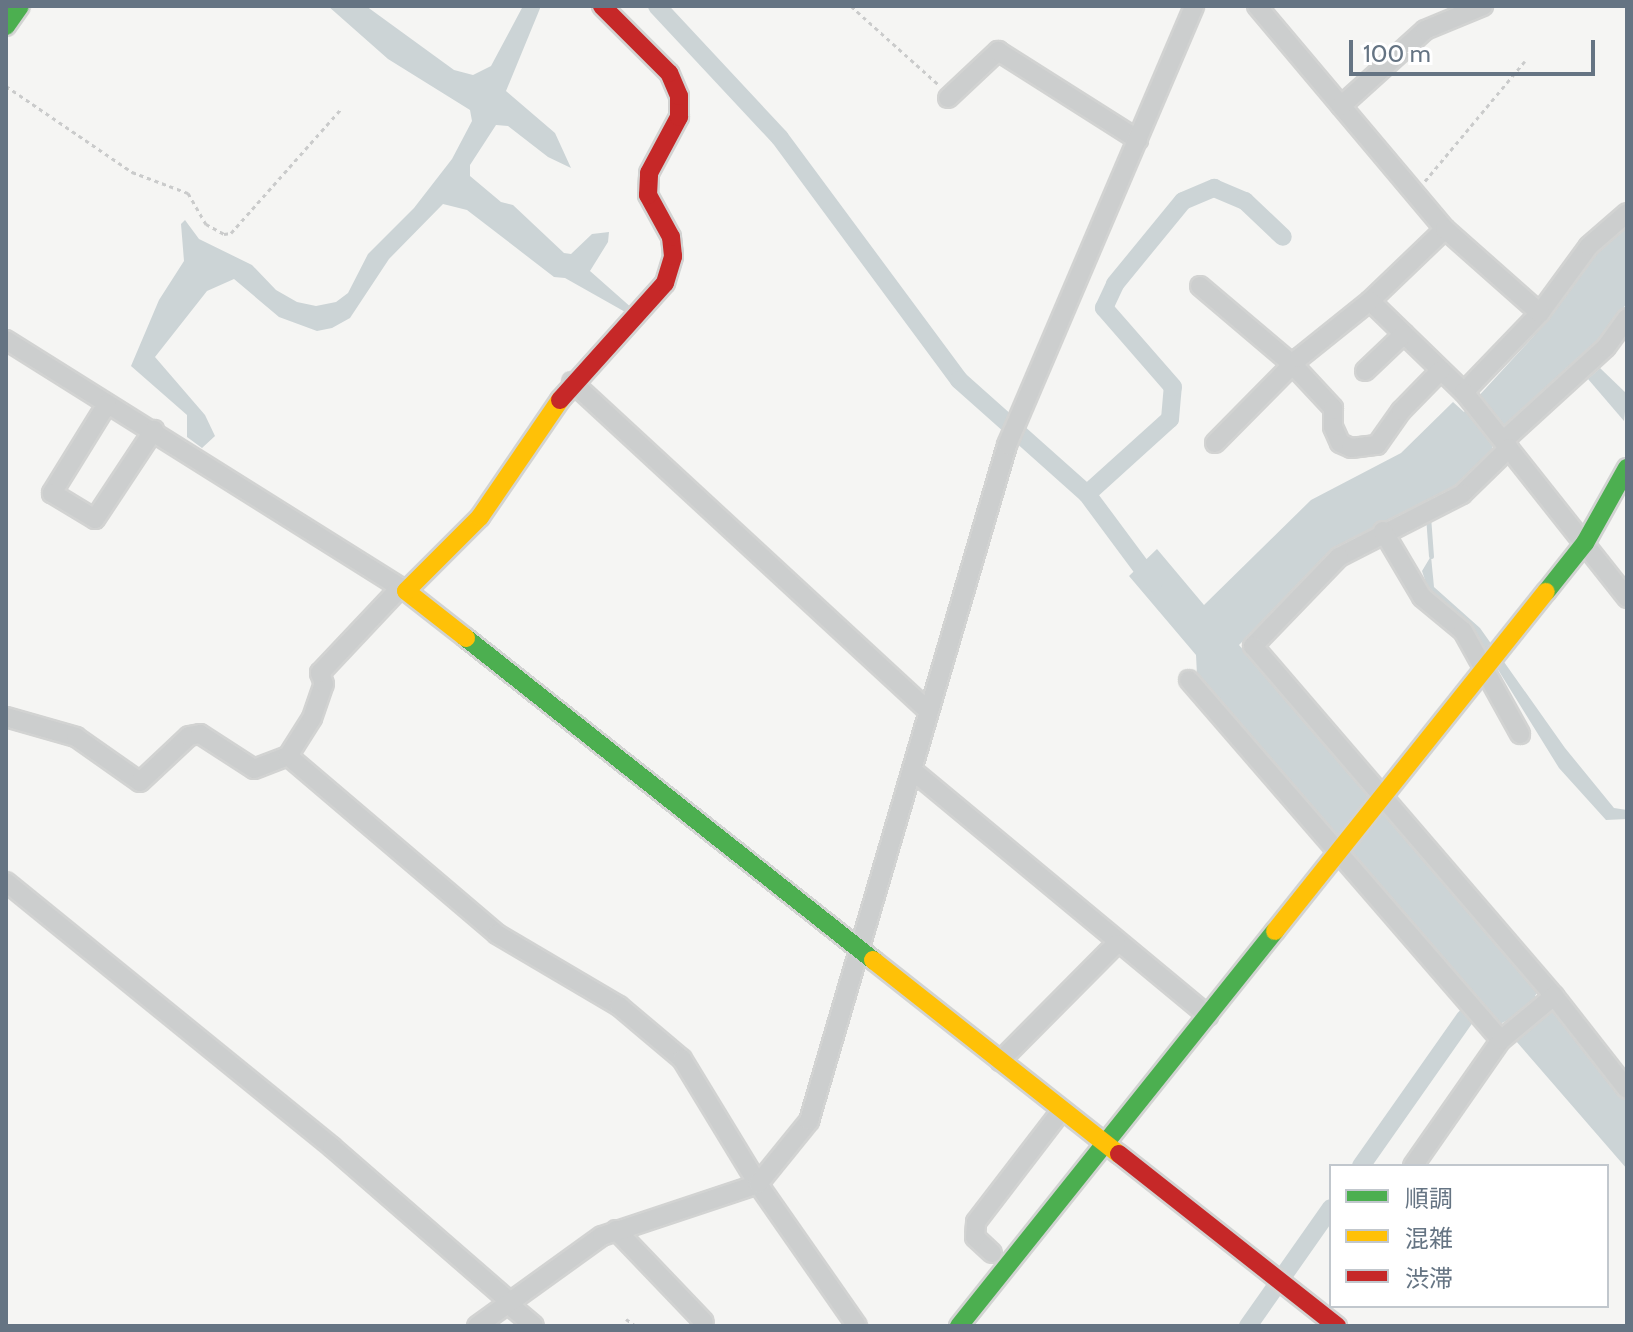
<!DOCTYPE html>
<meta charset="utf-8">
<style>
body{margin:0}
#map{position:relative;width:1633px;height:1332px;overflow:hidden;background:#f5f5f3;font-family:Cabin,"Noto Sans JP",sans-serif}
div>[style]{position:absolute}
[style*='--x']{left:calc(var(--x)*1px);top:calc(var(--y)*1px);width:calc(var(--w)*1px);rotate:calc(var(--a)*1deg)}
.water>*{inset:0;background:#ccd4d6}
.stream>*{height:5px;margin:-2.5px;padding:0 2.5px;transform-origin:2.5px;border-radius:2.5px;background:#ccd4d6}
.canal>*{height:18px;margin:-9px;padding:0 9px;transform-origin:9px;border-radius:9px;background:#ccd4d6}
.path>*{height:3px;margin-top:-1.5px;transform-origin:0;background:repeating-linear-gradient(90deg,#cacbcb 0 4px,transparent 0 8px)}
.roads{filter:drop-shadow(2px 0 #d2d3d2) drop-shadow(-2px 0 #d2d3d2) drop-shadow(0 2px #d2d3d2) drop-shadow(0 -2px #d2d3d2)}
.street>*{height:18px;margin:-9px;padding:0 9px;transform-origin:9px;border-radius:9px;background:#cccece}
.fast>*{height:18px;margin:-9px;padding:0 9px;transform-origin:9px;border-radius:9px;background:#4caf50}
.slow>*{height:18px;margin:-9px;padding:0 9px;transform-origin:9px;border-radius:9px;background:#ffc107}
.jam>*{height:18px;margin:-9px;padding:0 9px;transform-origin:9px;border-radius:9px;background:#c62828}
span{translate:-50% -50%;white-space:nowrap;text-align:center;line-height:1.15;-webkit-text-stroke:8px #fff;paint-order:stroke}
.frame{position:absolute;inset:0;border:8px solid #657483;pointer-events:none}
.legend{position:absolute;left:1329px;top:1164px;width:280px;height:144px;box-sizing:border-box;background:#fff;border:2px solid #c1c7cd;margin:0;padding:10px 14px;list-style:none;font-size:24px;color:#657483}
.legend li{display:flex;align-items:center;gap:16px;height:40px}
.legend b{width:40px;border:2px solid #c1c7cd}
.scale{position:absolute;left:1349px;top:40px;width:246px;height:36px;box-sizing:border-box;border:4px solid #657483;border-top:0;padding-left:10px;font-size:24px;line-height:28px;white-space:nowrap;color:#657483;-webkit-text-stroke:6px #fff;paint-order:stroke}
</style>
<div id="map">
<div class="water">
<i style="clip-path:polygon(328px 6px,366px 6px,454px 70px,473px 75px,491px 66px,523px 6px,541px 6px,506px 91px,555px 133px,571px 168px,548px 157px,508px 126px,496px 125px,470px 165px,470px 176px,501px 202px,513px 205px,564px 253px,571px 254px,592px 234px,609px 232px,608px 242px,590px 271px,633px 309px,627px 313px,565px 278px,554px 277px,467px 210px,443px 204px,389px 259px,350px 318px,332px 328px,317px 331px,279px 317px,234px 279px,207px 291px,155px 357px,205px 415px,215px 436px,202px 448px,187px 437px,187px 415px,131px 366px,159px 300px,184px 261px,181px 224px,185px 220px,199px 239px,252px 265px,276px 290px,297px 302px,316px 306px,336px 302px,348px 293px,368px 254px,414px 208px,452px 159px,472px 121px,470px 110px,388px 59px)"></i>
<i style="clip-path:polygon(1627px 223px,1627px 303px,1594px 347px,1509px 428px,1504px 424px,1491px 437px,1493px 452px,1456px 487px,1328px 556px,1239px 645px,1539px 990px,1535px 996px,1550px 1012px,1555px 1007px,1627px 1092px,1627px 1169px,1516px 1041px,1521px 1036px,1508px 1020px,1500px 1024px,1197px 675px,1196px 655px,1129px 576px,1157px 549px,1204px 605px,1311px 500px,1401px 453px,1453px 402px,1464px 412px,1533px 337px,1594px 254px)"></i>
<i style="clip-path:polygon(1600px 368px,1627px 394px,1624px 421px,1588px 379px)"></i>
<i style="clip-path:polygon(1431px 556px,1434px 587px,1480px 628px,1565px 748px,1614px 808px,1627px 810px,1627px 819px,1606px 820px,1559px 768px,1479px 639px,1428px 589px,1422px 571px)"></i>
</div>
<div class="stream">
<i style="--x:1428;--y:516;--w:40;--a:85.7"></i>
</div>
<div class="canal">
<i style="--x:657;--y:6;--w:180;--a:47"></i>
<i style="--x:780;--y:138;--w:301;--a:53.5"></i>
<i style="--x:959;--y:380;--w:171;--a:41.7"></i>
<i style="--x:1087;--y:494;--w:111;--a:53.4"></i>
<i style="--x:1087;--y:494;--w:112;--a:-42.1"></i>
<i style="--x:1170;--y:419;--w:32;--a:-85"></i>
<i style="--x:1173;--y:387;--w:105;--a:-131.1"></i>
<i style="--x:1104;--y:308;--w:26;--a:-65"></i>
<i style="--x:1115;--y:284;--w:107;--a:-50.7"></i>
<i style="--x:1183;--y:201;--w:34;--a:-23"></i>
<i style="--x:1214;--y:188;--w:34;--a:23"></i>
<i style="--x:1245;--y:201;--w:52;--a:43.5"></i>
<i style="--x:1361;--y:1166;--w:181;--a:-54.9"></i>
<i style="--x:1248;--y:1326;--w:144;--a:-54.9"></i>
</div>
<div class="path">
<i style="--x:851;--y:6;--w:118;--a:41.9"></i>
<i style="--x:6;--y:86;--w:153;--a:34.3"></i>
<i style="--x:132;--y:172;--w:60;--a:20.6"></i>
<i style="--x:188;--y:193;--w:36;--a:60"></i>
<i style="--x:206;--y:224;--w:21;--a:29"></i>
<i style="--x:224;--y:234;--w:7;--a:-8"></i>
<i style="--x:231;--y:233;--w:167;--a:-48.4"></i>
<i style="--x:1425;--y:181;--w:156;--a:-50.2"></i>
<i style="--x:626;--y:1319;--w:12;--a:35"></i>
</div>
<div class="roads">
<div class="street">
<i style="--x:1257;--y:6;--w:292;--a:49.9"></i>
<i style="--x:1445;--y:229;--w:104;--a:136.2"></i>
<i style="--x:1370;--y:301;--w:131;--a:44.1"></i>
<i style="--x:1464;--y:392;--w:110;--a:-46.1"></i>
<i style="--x:1540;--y:313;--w:83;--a:-53.8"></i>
<i style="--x:1589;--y:246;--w:50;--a:-41"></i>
<i style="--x:948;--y:98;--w:69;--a:-43.2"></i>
<i style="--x:998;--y:51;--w:166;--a:32.4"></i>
<i style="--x:1341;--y:106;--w:113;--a:-42.1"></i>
<i style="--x:1425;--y:30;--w:63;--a:-22.5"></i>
<i style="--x:1445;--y:229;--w:127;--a:41.5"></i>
<i style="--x:1200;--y:286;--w:122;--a:40.3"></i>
<i style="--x:1293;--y:365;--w:59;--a:47.1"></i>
<i style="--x:1333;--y:408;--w:19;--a:90"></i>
<i style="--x:1333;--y:427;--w:17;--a:66"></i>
<i style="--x:1340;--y:443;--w:12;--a:24"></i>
<i style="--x:1351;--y:448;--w:26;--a:-7"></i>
<i style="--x:1377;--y:445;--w:42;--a:-54.8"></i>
<i style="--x:1401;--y:411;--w:57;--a:-45.7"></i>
<i style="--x:6;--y:340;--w:472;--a:32.1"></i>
<i style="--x:1365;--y:371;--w:54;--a:-43.5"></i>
<i style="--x:572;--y:382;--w:485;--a:42.7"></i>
<i style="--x:1464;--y:392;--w:263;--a:51.6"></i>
<i style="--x:107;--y:404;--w:105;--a:121.7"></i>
<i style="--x:52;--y:493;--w:50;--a:31.2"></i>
<i style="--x:95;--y:519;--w:107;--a:-56.5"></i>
<i style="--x:1503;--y:441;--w:139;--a:-42.4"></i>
<i style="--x:1606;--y:347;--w:36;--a:-54"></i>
<i style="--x:1215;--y:443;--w:120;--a:-45.3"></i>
<i style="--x:1299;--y:358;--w:91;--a:-38.8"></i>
<i style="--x:1509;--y:448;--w:66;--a:135.6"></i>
<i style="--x:1462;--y:494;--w:138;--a:152.9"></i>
<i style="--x:1339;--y:557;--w:124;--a:134"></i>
<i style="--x:1253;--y:646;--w:462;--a:49.3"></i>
<i style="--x:1554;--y:996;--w:118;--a:51.9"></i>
<i style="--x:1383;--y:531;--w:77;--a:59.4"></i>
<i style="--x:1422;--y:597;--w:53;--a:39.7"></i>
<i style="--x:1463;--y:631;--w:118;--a:61"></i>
<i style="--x:1189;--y:680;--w:476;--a:49.1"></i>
<i style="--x:6;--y:717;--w:73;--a:15.9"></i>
<i style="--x:76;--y:737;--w:78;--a:35.1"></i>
<i style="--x:140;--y:782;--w:67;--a:-43.2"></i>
<i style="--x:189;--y:736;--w:11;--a:-10"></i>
<i style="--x:200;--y:734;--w:64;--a:32.9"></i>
<i style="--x:254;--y:769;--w:36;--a:-21"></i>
<i style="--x:288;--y:756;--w:275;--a:40.4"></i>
<i style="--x:497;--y:934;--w:142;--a:30.5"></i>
<i style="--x:619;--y:1006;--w:82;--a:40.1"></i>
<i style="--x:682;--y:1059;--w:146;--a:58.7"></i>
<i style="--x:758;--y:1184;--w:173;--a:55.1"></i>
<i style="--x:288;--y:756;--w:45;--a:-57.7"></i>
<i style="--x:312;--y:718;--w:36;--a:-71"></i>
<i style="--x:324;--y:684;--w:12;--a:-110"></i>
<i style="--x:320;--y:673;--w:118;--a:-46.7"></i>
<i style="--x:912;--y:770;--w:385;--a:39.7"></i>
<i style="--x:6;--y:882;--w:420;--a:39.1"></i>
<i style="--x:332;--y:1147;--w:235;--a:41"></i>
<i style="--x:1000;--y:1061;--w:165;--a:-45.2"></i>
<i style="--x:1413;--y:1166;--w:154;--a:-55.1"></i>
<i style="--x:1501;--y:1040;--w:69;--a:-39.7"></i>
<i style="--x:616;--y:1230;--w:127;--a:46.3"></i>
<i style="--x:992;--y:1253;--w:23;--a:-137"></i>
<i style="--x:975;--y:1237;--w:15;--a:-86"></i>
<i style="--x:976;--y:1222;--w:141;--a:-52.5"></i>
<i style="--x:507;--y:1303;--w:35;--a:40"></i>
<i style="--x:477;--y:1326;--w:154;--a:-35.8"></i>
<i style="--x:602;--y:1236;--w:164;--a:-18.4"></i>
<i style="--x:758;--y:1184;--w:81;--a:-51"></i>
<i style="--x:809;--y:1121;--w:704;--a:-73.67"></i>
<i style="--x:1007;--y:445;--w:477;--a:-66.9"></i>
</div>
<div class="fast">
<i style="--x:6;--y:26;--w:24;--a:-55"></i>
<i style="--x:1546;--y:592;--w:63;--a:-51.5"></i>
<i style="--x:1585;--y:543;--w:86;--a:-60.8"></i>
<i style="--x:466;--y:638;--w:519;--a:38.35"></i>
<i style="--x:959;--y:1326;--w:506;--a:-51.34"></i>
</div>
<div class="slow">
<i style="--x:466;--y:638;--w:76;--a:-141.9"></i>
<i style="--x:406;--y:591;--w:105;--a:-45"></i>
<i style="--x:480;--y:517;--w:142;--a:-55.6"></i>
<i style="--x:1275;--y:931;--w:434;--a:-51.4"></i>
<i style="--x:873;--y:960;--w:313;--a:38.3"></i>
</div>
<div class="jam">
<i style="--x:560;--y:400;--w:157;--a:-48.1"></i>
<i style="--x:665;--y:283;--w:28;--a:-73"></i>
<i style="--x:673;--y:256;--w:19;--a:-96"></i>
<i style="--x:671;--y:237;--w:48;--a:-118.7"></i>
<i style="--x:648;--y:195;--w:22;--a:-87"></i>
<i style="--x:649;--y:173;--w:64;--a:-61.8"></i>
<i style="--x:679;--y:117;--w:21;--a:-90"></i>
<i style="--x:679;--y:96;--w:25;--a:-113"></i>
<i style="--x:669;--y:73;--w:95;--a:-135"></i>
<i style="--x:1119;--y:1154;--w:278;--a:38.3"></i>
</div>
</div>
<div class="frame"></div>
<ul class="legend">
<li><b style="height:10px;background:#4caf50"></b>順調</li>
<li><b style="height:10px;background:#ffc107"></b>混雑</li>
<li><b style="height:10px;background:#c62828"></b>渋滞</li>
</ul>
<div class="scale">100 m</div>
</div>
